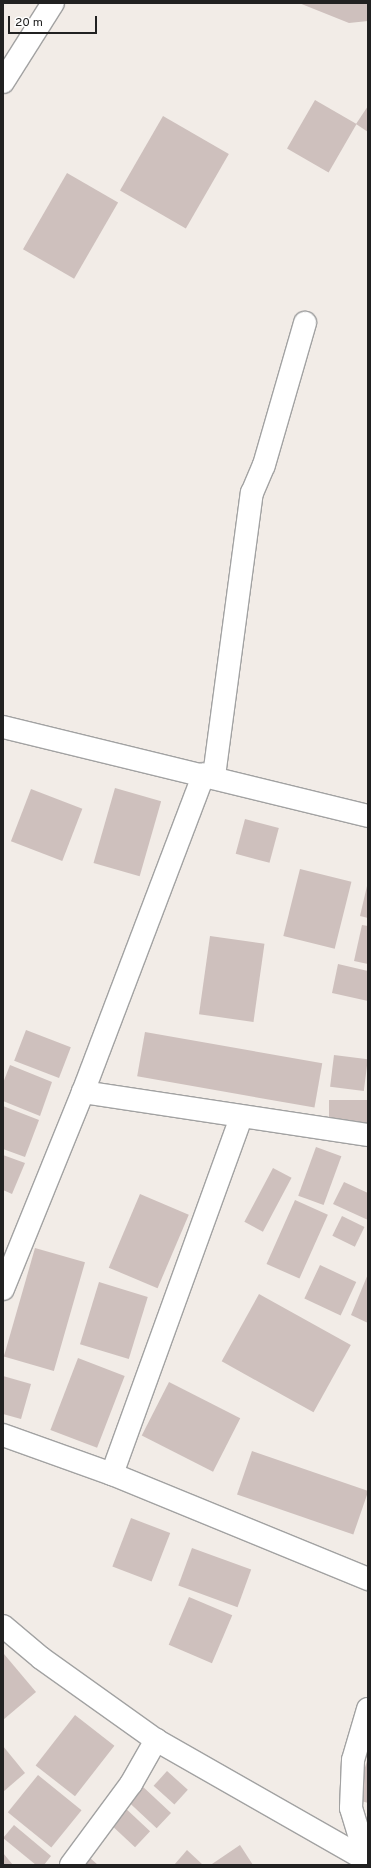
<!DOCTYPE html>
<style>
body{margin:0}
#map{position:relative;width:371px;height:1868px;overflow:hidden;background:#f2ece7;font-family:Overpass,sans-serif}
div>[style]{position:absolute}
[style*='--x']{left:calc(var(--x)*1px);top:calc(var(--y)*1px);width:calc(var(--w)*1px);rotate:calc(var(--a)*1deg)}
.building>*{inset:0;background:#cec0bd;transform-origin:0 0}
.roads{filter:drop-shadow(1px 0 #a2a2a2) drop-shadow(-1px 0 #a2a2a2) drop-shadow(0 1px #a2a2a2) drop-shadow(0 -1px #a2a2a2)}
.minor>*{height:22px;margin:-11px;padding:0 11px;transform-origin:11px;border-radius:11px;background:#fff}
span{translate:-50% -50%;white-space:nowrap;text-align:center;line-height:1.15;-webkit-text-stroke:3.5px #fff;paint-order:stroke}
.frame{position:absolute;inset:0;border:4px solid #212121;pointer-events:none}
.scale{position:absolute;left:8px;top:16px;width:89px;height:18px;box-sizing:border-box;border:2px solid #212121;border-top:0;padding-left:5px;font-size:12px;line-height:14px;white-space:nowrap;color:#212121;-webkit-text-stroke:3px #fff;paint-order:stroke}
</style>
<div id="map">
<div class="building">
<i style="clip-path:polygon(299px 3px,368px 3px,368px 21px,349px 23px)"></i>
<i style="left:315px;top:100px;width:48px;height:56px;rotate:30deg"></i>
<i style="clip-path:polygon(368px 106px,368px 132px,356px 124px)"></i>
<i style="left:163px;top:116px;width:76px;height:86px;rotate:30deg"></i>
<i style="left:67px;top:173px;width:59px;height:88px;rotate:30deg"></i>
<i style="left:115px;top:788px;width:48px;height:78px;rotate:16deg"></i>
<i style="left:31px;top:789px;width:55px;height:56px;rotate:21deg"></i>
<i style="left:245px;top:819px;width:35px;height:36px;rotate:15deg"></i>
<i style="left:300px;top:869px;width:53px;height:69px;rotate:14deg"></i>
<i style="clip-path:polygon(367px 886px,368px 886px,368px 918px,360px 916px)"></i>
<i style="clip-path:polygon(362px 925px,368px 926px,368px 964px,354px 961px)"></i>
<i style="left:210px;top:936px;width:55px;height:79px;rotate:8deg"></i>
<i style="clip-path:polygon(338px 964px,368px 971px,368px 1001px,332px 993px)"></i>
<i style="left:26px;top:1030px;width:48px;height:33px;rotate:21deg"></i>
<i style="left:145px;top:1032px;width:180px;height:45px;rotate:10deg"></i>
<i style="left:334px;top:1055px;width:34px;height:32px;rotate:7deg"></i>
<i style="clip-path:polygon(10px 1065px,52px 1082px,40px 1116px,3px 1101px,3px 1083px)"></i>
<i style="left:329px;top:1100px;width:39px;height:28px"></i>
<i style="clip-path:polygon(3px 1106px,39px 1120px,25px 1157px,3px 1149px)"></i>
<i style="left:316px;top:1147px;width:27px;height:52px;rotate:20deg"></i>
<i style="clip-path:polygon(3px 1155px,25px 1163px,12px 1194px,3px 1190px)"></i>
<i style="left:273px;top:1168px;width:21px;height:61px;rotate:28deg"></i>
<i style="clip-path:polygon(344px 1182px,368px 1193px,368px 1220px,333px 1204px)"></i>
<i style="left:140px;top:1194px;width:53px;height:80px;rotate:23deg"></i>
<i style="left:295px;top:1200px;width:36px;height:70px;rotate:24deg"></i>
<i style="left:342px;top:1216px;width:25px;height:22px;rotate:26deg"></i>
<i style="left:35px;top:1248px;width:52px;height:113px;rotate:16deg"></i>
<i style="left:320px;top:1265px;width:40px;height:37px;rotate:25deg"></i>
<i style="clip-path:polygon(368px 1274px,368px 1323px,351px 1315px)"></i>
<i style="left:99px;top:1282px;width:51px;height:65px;rotate:17deg"></i>
<i style="left:259px;top:1294px;width:105px;height:77px;rotate:29deg"></i>
<i style="left:78px;top:1358px;width:50px;height:77px;rotate:21deg"></i>
<i style="clip-path:polygon(3px 1376px,31px 1384px,21px 1419px,3px 1414px)"></i>
<i style="left:169px;top:1382px;width:80px;height:60px;rotate:27deg"></i>
<i style="left:252px;top:1451px;width:123px;height:46px;rotate:19deg"></i>
<i style="left:131px;top:1518px;width:42px;height:52px;rotate:21deg"></i>
<i style="left:192px;top:1548px;width:63px;height:40px;rotate:20deg"></i>
<i style="left:189px;top:1597px;width:47px;height:52px;rotate:23deg"></i>
<i style="clip-path:polygon(4px 1654px,36px 1692px,3px 1720px,3px 1655px)"></i>
<i style="left:75px;top:1715px;width:50px;height:64px;rotate:38deg"></i>
<i style="clip-path:polygon(3px 1746px,25px 1773px,3px 1792px)"></i>
<i style="clip-path:polygon(368px 1758px,368px 1803px,355px 1799px)"></i>
<i style="left:167px;top:1771px;width:28px;height:20px;rotate:42deg"></i>
<i style="left:38px;top:1775px;width:56px;height:48px;rotate:39deg"></i>
<i style="left:141px;top:1785px;width:41px;height:21px;rotate:43deg"></i>
<i style="left:123px;top:1806px;width:37px;height:22px;rotate:43deg"></i>
<i style="clip-path:polygon(14px 1825px,51px 1856px,44px 1865px,36px 1865px,3px 1838px)"></i>
<i style="clip-path:polygon(240px 1845px,253px 1865px,213px 1865px,212px 1864px)"></i>
<i style="clip-path:polygon(187px 1850px,203px 1865px,174px 1865px)"></i>
<i style="clip-path:polygon(3px 1853px,13px 1865px,3px 1865px)"></i>
<i style="clip-path:polygon(89px 1857px,98px 1865px,81px 1865px)"></i>
</div>
<div class="roads">
<div class="minor">
<i style="--x:3;--y:82;--w:93;--a:-57.7"></i>
<i style="--x:3;--y:727;--w:376;--a:13.7"></i>
<i style="--x:214;--y:776;--w:286;--a:-82.4"></i>
<i style="--x:252;--y:493;--w:30;--a:-67"></i>
<i style="--x:264;--y:465;--w:148;--a:-73.9"></i>
<i style="--x:83;--y:1092;--w:288;--a:8.6"></i>
<i style="--x:3;--y:1289;--w:213;--a:-67.9"></i>
<i style="--x:83;--y:1092;--w:340;--a:-69.2"></i>
<i style="--x:3;--y:1435;--w:116;--a:19.7"></i>
<i style="--x:112;--y:1474;--w:277;--a:22.3"></i>
<i style="--x:112;--y:1474;--w:379;--a:-70.1"></i>
<i style="--x:3;--y:1626;--w:50;--a:40.1"></i>
<i style="--x:41;--y:1658;--w:141;--a:35.5"></i>
<i style="--x:156;--y:1740;--w:241;--a:29.7"></i>
<i style="--x:368;--y:1709;--w:53;--a:106.4"></i>
<i style="--x:353;--y:1760;--w:48;--a:92.4"></i>
<i style="--x:351;--y:1808;--w:59;--a:73.1"></i>
<i style="--x:71;--y:1865;--w:101;--a:-53.5"></i>
<i style="--x:131;--y:1784;--w:51;--a:-60.4"></i>
</div>
</div>
<div class="frame"></div>
<div class="scale">20 m</div>
</div>
